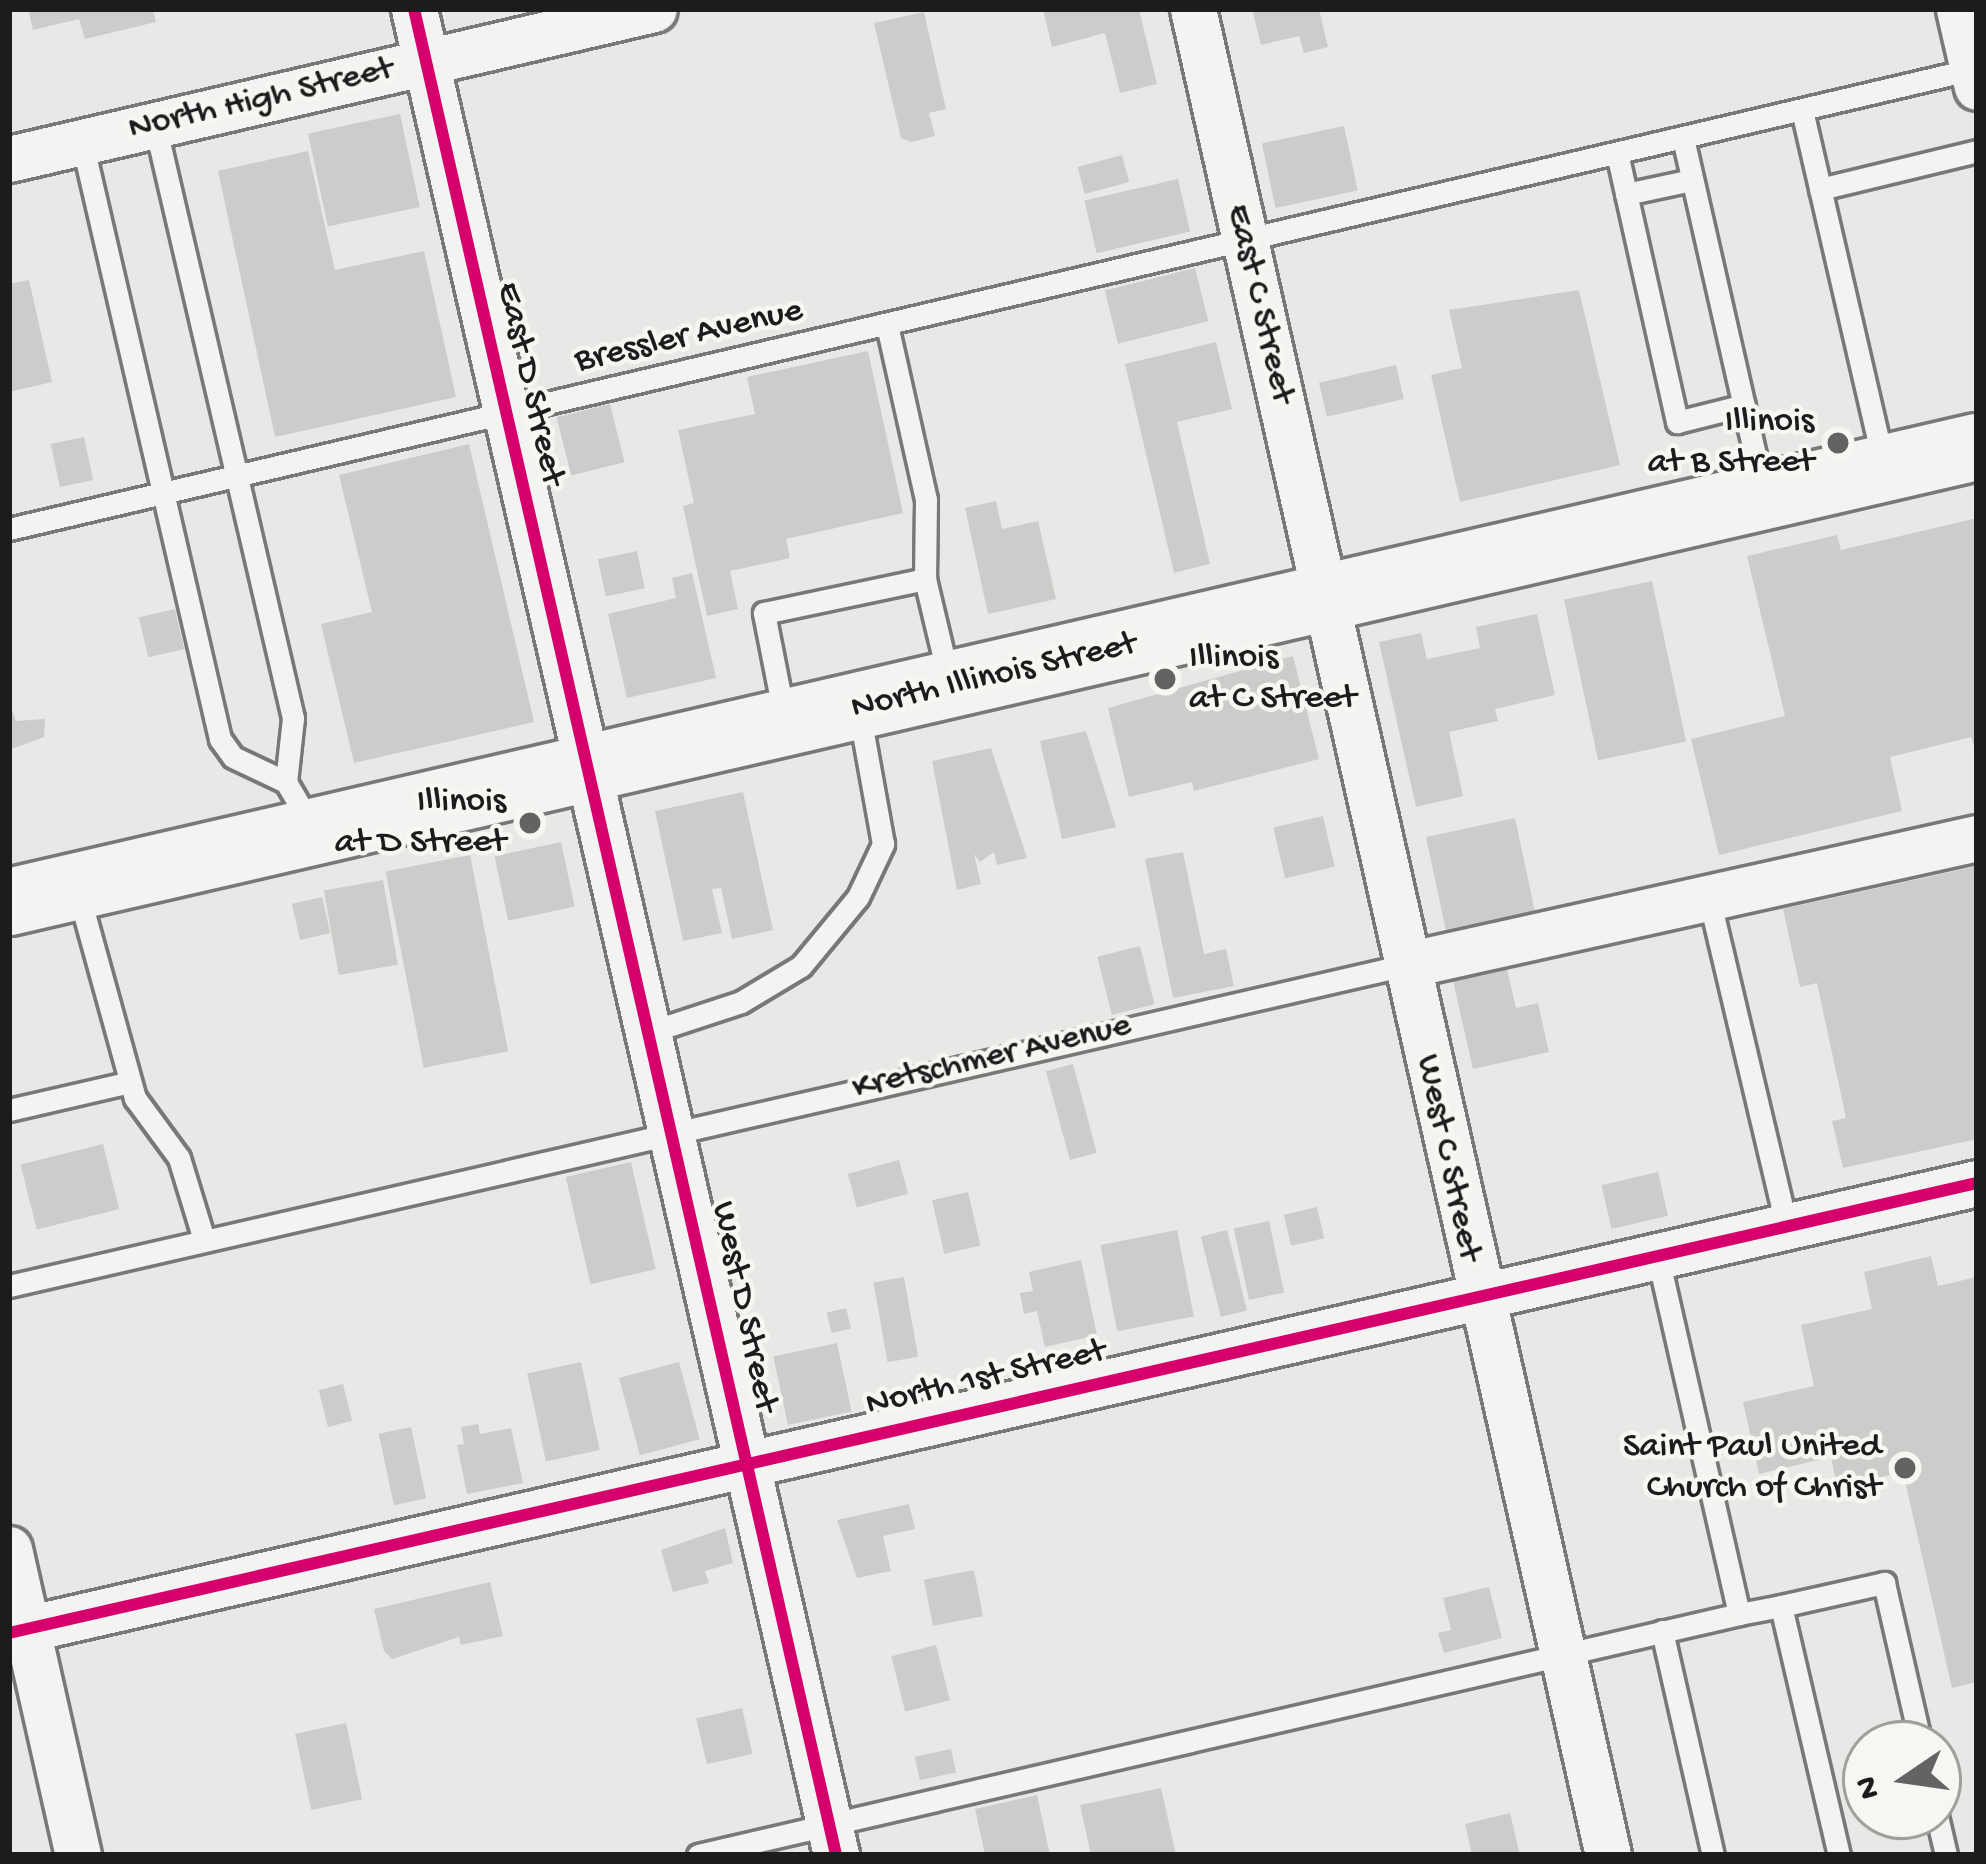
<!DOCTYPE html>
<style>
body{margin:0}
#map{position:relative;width:1986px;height:1864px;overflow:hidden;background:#e8e8e6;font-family:"Gochi Hand",sans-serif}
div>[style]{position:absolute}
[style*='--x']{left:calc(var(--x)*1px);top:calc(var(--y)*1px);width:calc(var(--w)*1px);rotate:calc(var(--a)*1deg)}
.building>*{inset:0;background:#ccccca;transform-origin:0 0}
.roads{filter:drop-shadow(3px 0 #787877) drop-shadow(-3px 0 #787877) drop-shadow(0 3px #787877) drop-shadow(0 -3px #787877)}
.service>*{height:21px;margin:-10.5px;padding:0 10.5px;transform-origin:10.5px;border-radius:10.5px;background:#f3f3f1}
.minor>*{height:45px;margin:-22.5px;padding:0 22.5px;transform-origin:22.5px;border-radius:22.5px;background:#f3f3f1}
.primary>*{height:66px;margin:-33px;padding:0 33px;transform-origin:33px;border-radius:33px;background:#f3f3f1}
.cycleway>*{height:12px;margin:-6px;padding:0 6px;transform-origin:6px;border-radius:6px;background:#d6006c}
.dots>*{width:33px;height:33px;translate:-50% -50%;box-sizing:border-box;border:6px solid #f6f6f2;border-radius:50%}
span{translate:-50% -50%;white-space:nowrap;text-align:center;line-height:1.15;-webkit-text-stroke:9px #f6f6f2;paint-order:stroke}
.street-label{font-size:36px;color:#1c1c1c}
.poi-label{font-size:36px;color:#1c1c1c}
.right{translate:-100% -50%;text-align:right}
.left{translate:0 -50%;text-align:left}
.frame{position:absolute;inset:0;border:12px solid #1c1c1c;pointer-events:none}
.north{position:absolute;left:1842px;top:1720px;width:120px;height:120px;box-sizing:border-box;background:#f6f6f2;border:3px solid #9f9f9c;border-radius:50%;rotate:257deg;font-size:33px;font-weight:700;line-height:48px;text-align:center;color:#1c1c1c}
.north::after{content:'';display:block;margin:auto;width:42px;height:54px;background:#636363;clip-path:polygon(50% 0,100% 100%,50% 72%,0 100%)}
</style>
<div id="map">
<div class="building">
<i style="clip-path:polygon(28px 9px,153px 9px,156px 22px,85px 39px,79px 19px,33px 30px)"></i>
<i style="clip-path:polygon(1043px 9px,1139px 9px,1157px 84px,1120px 93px,1105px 33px,1052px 47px)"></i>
<i style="clip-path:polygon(1252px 9px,1319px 9px,1328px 47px,1304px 53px,1299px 36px,1261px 45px)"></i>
<i style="clip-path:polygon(924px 12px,946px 109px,929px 113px,935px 136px,911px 142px,901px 138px,874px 23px)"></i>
<i style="left:400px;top:114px;width:95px;height:94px;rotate:78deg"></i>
<i style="left:1344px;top:126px;width:66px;height:84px;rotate:78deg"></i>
<i style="clip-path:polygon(308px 151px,335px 270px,424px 251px,456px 397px,275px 437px,218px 171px)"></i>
<i style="left:1122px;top:155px;width:28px;height:46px;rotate:75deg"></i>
<i style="left:1178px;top:179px;width:54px;height:96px;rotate:77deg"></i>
<i style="left:1195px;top:268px;width:55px;height:93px;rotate:76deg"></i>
<i style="clip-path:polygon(29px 280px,52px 382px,9px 392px,9px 284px)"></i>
<i style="clip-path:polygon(1579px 290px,1620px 465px,1460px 502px,1431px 375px,1462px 368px,1449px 310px)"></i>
<i style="clip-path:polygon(1216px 342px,1232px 409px,1177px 422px,1210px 564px,1174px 573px,1125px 364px)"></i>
<i style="clip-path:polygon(868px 351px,903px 513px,786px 539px,790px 558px,730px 571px,738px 609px,707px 616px,683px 506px,694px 503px,678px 430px,755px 414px,747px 377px)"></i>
<i style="left:1396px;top:365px;width:35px;height:79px;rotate:77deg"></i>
<i style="left:610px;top:404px;width:60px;height:55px;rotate:76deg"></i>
<i style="left:84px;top:437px;width:44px;height:34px;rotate:78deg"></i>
<i style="clip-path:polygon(469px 444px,534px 722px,354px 763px,321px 624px,372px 612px,339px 475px)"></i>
<i style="clip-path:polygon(996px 501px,1002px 529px,1038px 521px,1056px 599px,988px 614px,965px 508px)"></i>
<i style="clip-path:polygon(1977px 518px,1977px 754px,1971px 737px,1890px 757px,1902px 811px,1719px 855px,1691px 739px,1785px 716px,1747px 556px,1837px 535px,1841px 550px)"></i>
<i style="left:637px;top:551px;width:38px;height:40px;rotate:78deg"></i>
<i style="clip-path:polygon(692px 573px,716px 678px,627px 698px,608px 614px,676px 598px,672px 578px)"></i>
<i style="left:1652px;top:581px;width:164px;height:90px;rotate:78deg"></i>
<i style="left:175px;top:609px;width:41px;height:37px;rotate:77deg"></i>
<i style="clip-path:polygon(1537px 614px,1555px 695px,1495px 709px,1498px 721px,1449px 732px,1463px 796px,1416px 807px,1379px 642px,1421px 633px,1427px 659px,1480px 648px,1476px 627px)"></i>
<i style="clip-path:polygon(1293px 656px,1319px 759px,1194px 791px,1192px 782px,1129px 797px,1108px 708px)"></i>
<i style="clip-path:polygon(9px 701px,16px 721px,45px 719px,44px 737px,9px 750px)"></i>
<i style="clip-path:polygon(1086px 731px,1116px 827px,1062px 839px,1040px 741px)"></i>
<i style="clip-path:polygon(991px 748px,1027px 858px,997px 865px,994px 852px,980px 862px,974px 854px,981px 884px,957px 890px,932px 761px)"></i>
<i style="clip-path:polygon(743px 792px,773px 930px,732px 939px,721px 888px,712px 889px,722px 933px,683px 941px,655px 811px)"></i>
<i style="left:1323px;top:816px;width:52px;height:51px;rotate:77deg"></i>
<i style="left:1515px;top:818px;width:95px;height:91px;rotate:78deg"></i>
<i style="left:561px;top:842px;width:66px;height:68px;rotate:78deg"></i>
<i style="clip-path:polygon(1183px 852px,1204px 954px,1226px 949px,1234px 986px,1173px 998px,1145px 859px)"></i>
<i style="left:470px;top:855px;width:200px;height:86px;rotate:79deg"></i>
<i style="clip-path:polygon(1977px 866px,1977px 1139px,1843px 1168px,1832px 1121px,1846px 1118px,1817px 983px,1800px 987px,1783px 909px)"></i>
<i style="left:383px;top:880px;width:86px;height:60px;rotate:80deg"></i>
<i style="left:322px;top:897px;width:37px;height:31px;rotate:77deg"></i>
<i style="left:1140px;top:946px;width:60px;height:44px;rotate:76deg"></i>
<i style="clip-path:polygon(1505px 960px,1516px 1008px,1538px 1003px,1549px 1052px,1473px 1069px,1451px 972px)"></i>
<i style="left:1073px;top:1064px;width:92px;height:28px;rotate:75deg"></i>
<i style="left:103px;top:1144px;width:67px;height:85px;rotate:76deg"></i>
<i style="left:899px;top:1160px;width:35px;height:53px;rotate:75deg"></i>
<i style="left:631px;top:1162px;width:110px;height:67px;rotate:77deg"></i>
<i style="left:1658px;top:1172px;width:45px;height:58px;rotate:77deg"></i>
<i style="left:968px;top:1192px;width:55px;height:37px;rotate:77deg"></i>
<i style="left:1317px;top:1207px;width:32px;height:34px;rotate:77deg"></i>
<i style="left:1269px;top:1221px;width:73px;height:36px;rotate:78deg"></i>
<i style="left:1177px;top:1230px;width:88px;height:78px;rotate:79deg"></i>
<i style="left:1227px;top:1230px;width:83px;height:27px;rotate:76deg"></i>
<i style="clip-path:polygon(1931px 1256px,1938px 1286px,1977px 1277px,1977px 1682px,1952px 1688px,1903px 1472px,1837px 1487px,1831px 1457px,1759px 1474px,1743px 1402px,1814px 1386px,1801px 1325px,1872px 1309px,1864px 1272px)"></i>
<i style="clip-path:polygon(1081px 1260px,1097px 1335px,1045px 1347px,1037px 1311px,1024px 1314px,1020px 1293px,1033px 1291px,1029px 1272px)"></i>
<i style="left:904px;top:1277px;width:81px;height:31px;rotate:80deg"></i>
<i style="left:846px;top:1308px;width:21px;height:20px;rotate:76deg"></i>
<i style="left:837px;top:1343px;width:70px;height:65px;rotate:78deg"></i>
<i style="left:581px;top:1362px;width:90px;height:55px;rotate:78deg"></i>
<i style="left:679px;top:1362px;width:80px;height:62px;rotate:75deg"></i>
<i style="left:343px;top:1384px;width:38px;height:25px;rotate:76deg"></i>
<i style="clip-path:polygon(478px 1424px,480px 1434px,511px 1428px,523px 1483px,467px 1494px,457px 1445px,464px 1444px,461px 1427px)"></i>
<i style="left:411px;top:1427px;width:73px;height:33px;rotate:78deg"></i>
<i style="clip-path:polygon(909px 1504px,915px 1529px,883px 1536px,891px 1571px,857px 1578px,837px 1520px)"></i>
<i style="clip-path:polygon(725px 1528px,733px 1563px,705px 1571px,709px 1583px,673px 1592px,661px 1550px)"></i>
<i style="left:974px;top:1570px;width:47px;height:51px;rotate:79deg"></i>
<i style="clip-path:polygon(490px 1582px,503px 1636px,461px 1645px,459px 1637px,392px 1659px,384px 1651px,374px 1609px)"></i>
<i style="clip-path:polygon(1489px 1587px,1502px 1638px,1444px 1653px,1438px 1633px,1451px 1630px,1443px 1598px)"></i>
<i style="left:936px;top:1645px;width:57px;height:46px;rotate:76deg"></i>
<i style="left:742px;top:1708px;width:47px;height:47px;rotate:77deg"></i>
<i style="left:346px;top:1723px;width:78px;height:52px;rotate:78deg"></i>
<i style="left:951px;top:1749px;width:24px;height:37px;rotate:78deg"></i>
<i style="clip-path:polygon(1161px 1788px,1176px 1855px,1091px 1855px,1080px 1805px)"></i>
<i style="clip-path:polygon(1037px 1795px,1050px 1855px,985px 1855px,975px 1809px)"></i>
<i style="clip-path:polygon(1510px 1813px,1520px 1855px,1472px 1855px,1465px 1824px)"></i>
</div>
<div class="roads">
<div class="service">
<i style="--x:1802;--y:110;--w:361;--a:77"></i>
<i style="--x:155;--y:125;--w:609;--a:76.9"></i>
<i style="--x:293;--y:718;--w:64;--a:96.2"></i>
<i style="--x:1683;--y:138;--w:361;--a:77.2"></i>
<i style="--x:82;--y:142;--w:613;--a:76.98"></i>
<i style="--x:220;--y:739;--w:22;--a:54"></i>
<i style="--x:233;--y:757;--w:59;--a:25.3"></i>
<i style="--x:286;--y:782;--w:50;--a:59.8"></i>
<i style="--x:1617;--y:153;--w:276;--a:77.4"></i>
<i style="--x:1677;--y:422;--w:69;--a:-14.2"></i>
<i style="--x:1820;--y:189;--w:162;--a:-13.6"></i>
<i style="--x:1626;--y:194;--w:67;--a:-12"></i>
<i style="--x:887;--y:325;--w:179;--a:77.4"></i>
<i style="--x:926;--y:500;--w:79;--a:90.7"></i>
<i style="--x:9;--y:529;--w:2017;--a:-13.18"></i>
<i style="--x:784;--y:715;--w:104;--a:-101.1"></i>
<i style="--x:764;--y:613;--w:165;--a:-11.9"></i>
<i style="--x:925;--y:579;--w:104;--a:76.6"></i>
<i style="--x:79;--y:895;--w:211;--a:74.6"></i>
<i style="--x:135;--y:1098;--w:74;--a:53.7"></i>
<i style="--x:179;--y:1158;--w:86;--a:73"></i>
<i style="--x:1709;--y:898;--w:338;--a:76.7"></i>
<i style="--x:650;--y:1032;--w:96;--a:-18.2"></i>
<i style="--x:741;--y:1002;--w:70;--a:-31"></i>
<i style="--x:801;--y:966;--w:89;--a:-50.4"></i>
<i style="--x:858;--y:897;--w:59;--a:-64.7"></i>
<i style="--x:883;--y:844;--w:135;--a:-100.2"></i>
<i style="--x:9;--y:1110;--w:124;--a:-13"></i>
<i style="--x:9;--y:1286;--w:1433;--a:-12.94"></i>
<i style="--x:1781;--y:1606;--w:106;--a:-12.6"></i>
<i style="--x:1884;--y:1583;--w:165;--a:77.1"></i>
<i style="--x:1739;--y:1614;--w:43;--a:-10.8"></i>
<i style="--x:1781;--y:1606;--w:256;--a:76.9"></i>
<i style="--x:1662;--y:1631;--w:230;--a:77.2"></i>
<i style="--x:1937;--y:1816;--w:40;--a:77"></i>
<i style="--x:698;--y:1855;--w:1069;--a:-13.03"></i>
<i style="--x:1739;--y:1614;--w:366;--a:-102.8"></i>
</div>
<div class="minor">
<i style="--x:414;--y:9;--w:1894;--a:77.12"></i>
<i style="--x:1193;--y:9;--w:1892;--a:77.33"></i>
<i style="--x:1959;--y:9;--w:80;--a:77"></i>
<i style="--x:9;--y:159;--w:662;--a:-13.09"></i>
<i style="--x:1406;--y:965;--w:585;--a:-12.54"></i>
<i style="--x:9;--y:1549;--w:314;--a:77.3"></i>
<i style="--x:9;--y:1633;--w:2019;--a:-12.88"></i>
</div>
<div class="primary">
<i style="--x:9;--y:902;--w:2020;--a:-13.02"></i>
</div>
</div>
<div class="cycleway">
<i style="--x:414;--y:9;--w:1894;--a:77.12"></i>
<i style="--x:9;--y:1633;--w:2019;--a:-12.88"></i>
</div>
<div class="dots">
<i style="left:1838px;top:443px;background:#636363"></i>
<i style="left:1165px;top:679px;background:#636363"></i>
<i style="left:530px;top:823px;background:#636363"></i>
<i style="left:1905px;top:1468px;background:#636363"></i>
</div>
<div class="street-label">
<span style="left:261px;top:100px;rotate:-13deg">North High Street</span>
<span style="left:1259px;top:304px;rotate:77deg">East C Street</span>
<span style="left:689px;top:337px;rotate:-13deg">Bressler Avenue</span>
<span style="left:529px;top:384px;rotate:77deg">East D Street</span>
<span style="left:994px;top:677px;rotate:-13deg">North Illinois Street</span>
<span style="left:992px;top:1058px;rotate:-13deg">Kretschmer Avenue</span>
<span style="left:1447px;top:1158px;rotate:78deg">West C Street</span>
<span style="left:743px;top:1307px;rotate:78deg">West D Street</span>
<span style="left:986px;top:1379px;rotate:-13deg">North 1st Street</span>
</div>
<div class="poi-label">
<span class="right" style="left:1814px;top:443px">Illinois<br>at B Street</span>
<span class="left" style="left:1189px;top:679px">Illinois<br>at C Street</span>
<span class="right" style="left:506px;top:823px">Illinois<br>at D Street</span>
<span class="right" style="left:1881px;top:1468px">Saint Paul United<br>Church of Christ</span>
</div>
<div class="frame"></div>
<div class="north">N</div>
</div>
